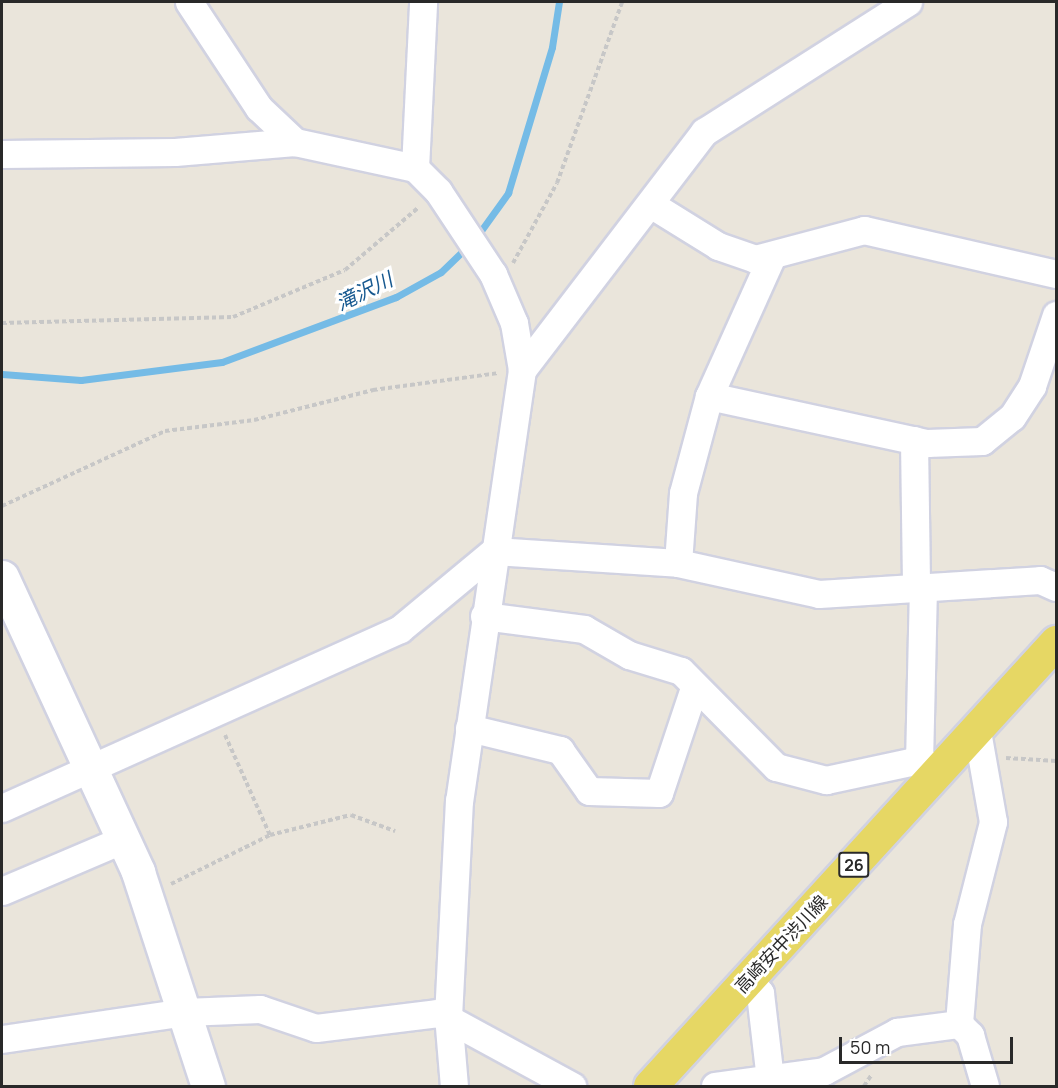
<!DOCTYPE html>
<meta charset="utf-8">
<style>
body{margin:0}
#map{position:relative;width:1058px;height:1088px;overflow:hidden;background:#eae5db;font-family:Manrope,"Noto Sans JP",sans-serif}
div>[style]{position:absolute}
[style*='--x']{left:calc(var(--x)*1px);top:calc(var(--y)*1px);width:calc(var(--w)*1px);rotate:calc(var(--a)*1deg)}
.stream>*{height:7px;margin:-3.5px;padding:0 3.5px;transform-origin:3.5px;border-radius:3.5px;background:#75bbe6}
.path>*{height:4px;margin-top:-2px;transform-origin:0;background:repeating-linear-gradient(90deg,#c7c7c7 0 4.5px,transparent 0 7.5px)}
.roads{filter:drop-shadow(2px 0 #d1d2e1) drop-shadow(-2px 0 #d1d2e1) drop-shadow(0 2px #d1d2e1) drop-shadow(0 -2px #d1d2e1)}
.minor>*{height:27px;margin:-13.5px;padding:0 13.5px;transform-origin:13.5px;border-radius:13.5px;background:#fff}
.tertiary>*{height:33px;margin:-16.5px;padding:0 16.5px;transform-origin:16.5px;border-radius:16.5px;background:#fff}
.primary>*{height:33px;margin:-16.5px;padding:0 16.5px;transform-origin:16.5px;border-radius:16.5px;background:#e6d764}
span{translate:-50% -50%;white-space:nowrap;text-align:center;line-height:1.15;-webkit-text-stroke:6px #fff;paint-order:stroke}
.shield-label span{padding:2px 4px;background:#fff;border:2px solid;border-radius:4px;-webkit-text-stroke-width:0}
.shield-label{font-size:16px;color:#292929;font-weight:700}
.street-label{font-size:18px;color:#292929}
.water-label{font-size:20px;color:#16588f;font-style:italic}
.frame{position:absolute;inset:0;border:3px solid #292929;pointer-events:none}
.scale{position:absolute;left:839px;top:1037px;width:174px;height:27px;box-sizing:border-box;border:3px solid #292929;border-top:0;padding-left:8px;font-size:18px;line-height:21px;white-space:nowrap;color:#292929;-webkit-text-stroke:4px #fff;paint-order:stroke}
</style>
<div id="map">
<div class="stream">
<i style="--x:475;--y:239;--w:57;--a:-54.3"></i>
<i style="--x:508;--y:193;--w:152;--a:-73.2"></i>
<i style="--x:552;--y:47;--w:46;--a:-81.2"></i>
<i style="--x:2;--y:374;--w:79;--a:4.3"></i>
<i style="--x:81;--y:380;--w:142;--a:-7.3"></i>
<i style="--x:222;--y:362;--w:186;--a:-20.5"></i>
<i style="--x:396;--y:297;--w:51;--a:-29.1"></i>
<i style="--x:441;--y:272;--w:36;--a:-44"></i>
</div>
<div class="path">
<i style="--x:513;--y:263;--w:91;--a:-61.2"></i>
<i style="--x:557;--y:183;--w:192;--a:-70.2"></i>
<i style="--x:2;--y:323;--w:231;--a:-1.5"></i>
<i style="--x:233;--y:317;--w:121;--a:-22.8"></i>
<i style="--x:345;--y:270;--w:97;--a:-40.4"></i>
<i style="--x:2;--y:506;--w:179;--a:-24.7"></i>
<i style="--x:165;--y:431;--w:90;--a:-7"></i>
<i style="--x:254;--y:420;--w:123;--a:-14.1"></i>
<i style="--x:373;--y:390;--w:126;--a:-7.7"></i>
<i style="--x:225;--y:735;--w:110;--a:65.8"></i>
<i style="--x:1006;--y:758;--w:50;--a:3.4"></i>
<i style="--x:171;--y:884;--w:110;--a:-26.3"></i>
<i style="--x:270;--y:835;--w:83;--a:-13.9"></i>
<i style="--x:351;--y:815;--w:47;--a:20"></i>
<i style="--x:864;--y:1086;--w:14;--a:-56"></i>
</div>
<div class="roads">
<div class="minor">
<i style="--x:189;--y:2;--w:127;--a:56.6"></i>
<i style="--x:259;--y:108;--w:50;--a:43.4"></i>
<i style="--x:295;--y:142;--w:123;--a:12.2"></i>
<i style="--x:415;--y:168;--w:33;--a:45"></i>
<i style="--x:438;--y:191;--w:100;--a:56.5"></i>
<i style="--x:493;--y:274;--w:53;--a:66.8"></i>
<i style="--x:514;--y:323;--w:48;--a:80.3"></i>
<i style="--x:522;--y:370;--w:435;--a:98.3"></i>
<i style="--x:459;--y:800;--w:215;--a:92.9"></i>
<i style="--x:448;--y:1015;--w:71;--a:85.2"></i>
<i style="--x:2;--y:154;--w:173;--a:-0.7"></i>
<i style="--x:175;--y:152;--w:120;--a:-4.8"></i>
<i style="--x:415;--y:168;--w:166;--a:-87.2"></i>
<i style="--x:652;--y:205;--w:78;--a:31.8"></i>
<i style="--x:718;--y:246;--w:39;--a:19"></i>
<i style="--x:755;--y:259;--w:113;--a:-14.9"></i>
<i style="--x:864;--y:230;--w:197;--a:12.9"></i>
<i style="--x:522;--y:370;--w:300;--a:-52.6"></i>
<i style="--x:704;--y:132;--w:242;--a:-32.5"></i>
<i style="--x:709;--y:396;--w:223;--a:12.2"></i>
<i style="--x:927;--y:443;--w:55;--a:-2.1"></i>
<i style="--x:982;--y:441;--w:38;--a:-39"></i>
<i style="--x:1012;--y:417;--w:37;--a:-57"></i>
<i style="--x:1032;--y:386;--w:75;--a:-71.3"></i>
<i style="--x:914;--y:440;--w:148;--a:89.2"></i>
<i style="--x:678;--y:563;--w:70;--a:-85.9"></i>
<i style="--x:683;--y:493;--w:100;--a:-75"></i>
<i style="--x:709;--y:396;--w:151;--a:-65.8"></i>
<i style="--x:484;--y:616;--w:101;--a:7.4"></i>
<i style="--x:584;--y:629;--w:52;--a:30"></i>
<i style="--x:629;--y:655;--w:54;--a:17.1"></i>
<i style="--x:681;--y:671;--w:135;--a:45.3"></i>
<i style="--x:776;--y:767;--w:52;--a:14.6"></i>
<i style="--x:826;--y:780;--w:86;--a:-12.1"></i>
<i style="--x:910;--y:762;--w:34;--a:8"></i>
<i style="--x:469;--y:728;--w:94;--a:13.6"></i>
<i style="--x:560;--y:750;--w:50;--a:54.7"></i>
<i style="--x:589;--y:791;--w:70;--a:1.6"></i>
<i style="--x:659;--y:793;--w:111;--a:-71.6"></i>
<i style="--x:977;--y:731;--w:92;--a:80"></i>
<i style="--x:993;--y:822;--w:105;--a:104.3"></i>
<i style="--x:967;--y:924;--w:100;--a:94.6"></i>
<i style="--x:959;--y:1024;--w:16;--a:45"></i>
<i style="--x:970;--y:1035;--w:53;--a:73.6"></i>
<i style="--x:919;--y:763;--w:175;--a:-88.7"></i>
<i style="--x:2;--y:808;--w:436;--a:-24.2"></i>
<i style="--x:400;--y:629;--w:122;--a:-39.7"></i>
<i style="--x:494;--y:551;--w:184;--a:3.7"></i>
<i style="--x:678;--y:563;--w:144;--a:12.4"></i>
<i style="--x:819;--y:594;--w:221;--a:-3.6"></i>
<i style="--x:1040;--y:580;--w:17;--a:24"></i>
<i style="--x:2;--y:891;--w:133;--a:-23.1"></i>
<i style="--x:749;--y:979;--w:18;--a:52"></i>
<i style="--x:760;--y:993;--w:87;--a:83.4"></i>
<i style="--x:2;--y:1039;--w:184;--a:-8.4"></i>
<i style="--x:184;--y:1012;--w:76;--a:-2.3"></i>
<i style="--x:260;--y:1009;--w:59;--a:18.7"></i>
<i style="--x:316;--y:1028;--w:123;--a:-7"></i>
<i style="--x:438;--y:1013;--w:153;--a:28.6"></i>
<i style="--x:715;--y:1086;--w:110;--a:-7.8"></i>
<i style="--x:824;--y:1071;--w:83;--a:-28.1"></i>
<i style="--x:897;--y:1032;--w:63;--a:-7.4"></i>
</div>
<div class="tertiary">
<i style="--x:2;--y:577;--w:325;--a:65.2"></i>
<i style="--x:138;--y:872;--w:225;--a:71.9"></i>
</div>
<div class="primary">
<i style="--x:650;--y:1086;--w:602;--a:-47.56"></i>
</div>
</div>
<div class="shield-label">
<span style="left:854px;top:865px">26</span>
</div>
<div class="street-label">
<span style="left:781px;top:944px;rotate:-47deg">高崎安中渋川線</span>
</div>
<div class="water-label">
<span style="left:364px;top:291px;rotate:-26deg">滝沢川</span>
</div>
<div class="frame"></div>
<div class="scale">50 m</div>
</div>
